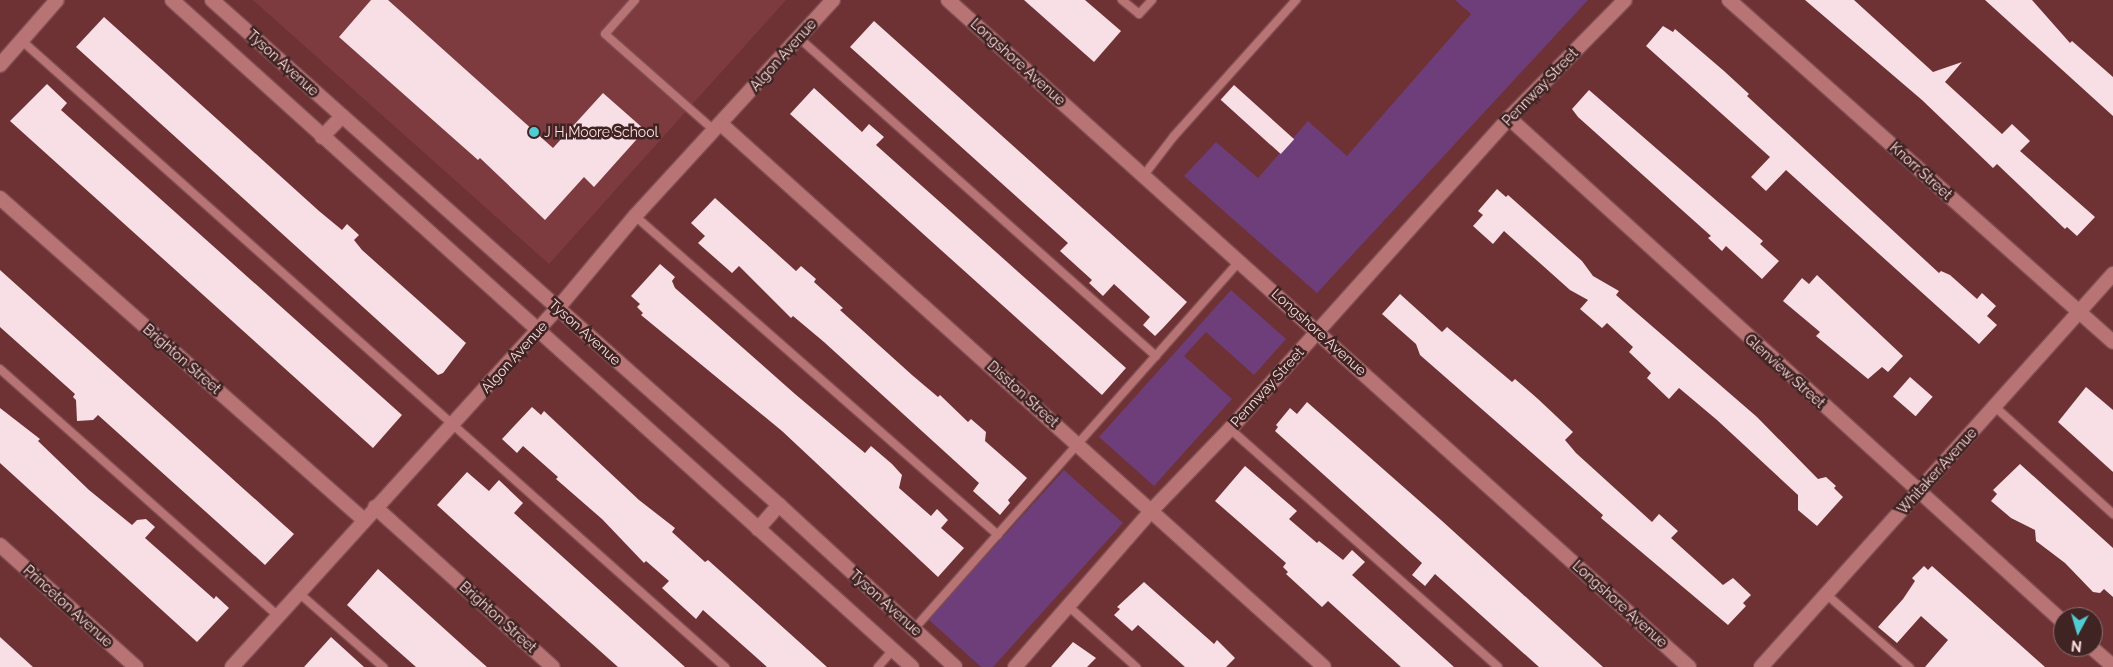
<!DOCTYPE html>
<style>
body{margin:0}
#map{position:relative;width:2113px;height:667px;overflow:hidden;background:#6e3134;font-family:Raleway,sans-serif}
div>[style]{position:absolute}
[style*='--x']{left:calc(var(--x)*1px);top:calc(var(--y)*1px);width:calc(var(--w)*1px);rotate:calc(var(--a)*1deg)}
.built>*{inset:0;background:#7e3b3f}
.green>*{inset:0;background:#6d3e79}
.building>*{inset:0;background:#f8dfe6;transform-origin:0 0}
.roads{filter:drop-shadow(1px 0 #804e52) drop-shadow(-1px 0 #804e52) drop-shadow(0 1px #804e52) drop-shadow(0 -1px #804e52)}
.service>*{height:8px;margin:-4px;padding:0 4px;transform-origin:4px;border-radius:4px;background:#b87475}
.minor>*{height:14px;margin:-7px;padding:0 7px;transform-origin:7px;border-radius:7px;background:#b87475}
.tertiary>*{height:14px;margin:-7px;padding:0 7px;transform-origin:7px;border-radius:7px;background:#b87475}
.dots>*{width:14px;height:14px;translate:-50% -50%;box-sizing:border-box;border:2px solid #402424;border-radius:50%}
span{translate:-50% -50%;white-space:nowrap;text-align:center;line-height:1.15;-webkit-text-stroke:5px #402424;paint-order:stroke}
.street-label{font-size:14px;color:#fddede}
.poi-label{font-size:14px;color:#fddede}
.left{translate:0 -50%;text-align:left}
.north{position:absolute;left:2053px;top:607px;width:50px;height:50px;box-sizing:border-box;background:#402424;border:1px solid #8c6e6e;border-radius:50%;rotate:186deg;font-size:14px;font-weight:700;line-height:20px;text-align:center;color:#fddede}
.north::after{content:'';display:block;margin:auto;width:18px;height:22px;background:#51ccd2;clip-path:polygon(50% 0,100% 100%,50% 72%,0 100%)}
</style>
<div id="map">
<div class="built">
<i style="clip-path:polygon(253px 0,786px 0,549px 264px)"></i>
</div>
<div class="green">
<i style="clip-path:polygon(1455px 0,1588px 0,1317px 293px,1184px 176px,1216px 142px,1258px 178px,1308px 121px,1347px 156px,1471px 14px)"></i>
<i style="clip-path:polygon(1231px 290px,1286px 339px,1254px 375px,1206px 332px,1184px 356px,1232px 399px,1154px 486px,1099px 437px)"></i>
<i style="clip-path:polygon(1064px 470px,1123px 523px,993px 667px,981px 667px,928px 619px)"></i>
</div>
<div class="building">
<i style="clip-path:polygon(371px 0,388px 0,553px 148px,603px 93px,645px 130px,594px 187px,584px 177px,545px 220px,480px 158px,478px 160px,339px 37px)"></i>
<i style="clip-path:polygon(1024px 0,1085px 0,1121px 31px,1094px 62px)"></i>
<i style="clip-path:polygon(1805px 0,1854px 0,1933px 72px,1962px 62px,1945px 82px,2002px 134px,2012px 124px,2030px 141px,2020px 151px,2095px 217px,2077px 236px,2067px 227px,2065px 229px,1997px 164px,1993px 168px,1922px 100px)"></i>
<i style="clip-path:polygon(1985px 0,2032px 0,2070px 43px,2072px 41px,2113px 77px,2113px 116px)"></i>
<i style="clip-path:polygon(104px 17px,319px 211px,342px 230px,347px 224px,359px 235px,354px 240px,362px 250px,466px 343px,443px 373px,438px 375px,76px 47px)"></i>
<i style="clip-path:polygon(874px 21px,1187px 302px,1163px 328px,1155px 336px,1143px 325px,1150px 317px,1114px 284px,1103px 296px,1089px 283px,1092px 280px,1060px 251px,1068px 243px,850px 47px)"></i>
<i style="clip-path:polygon(1663px 26px,1673px 32px,1675px 29px,1724px 71px,1749px 94px,1747px 96px,1939px 273px,1941px 271px,1950px 275px,1977px 299px,1982px 293px,1996px 306px,1987px 316px,1997px 325px,1979px 344px,1786px 170px,1766px 191px,1751px 177px,1770px 157px,1646px 46px)"></i>
<i style="clip-path:polygon(47px 84px,67px 103px,61px 110px,402px 415px,373px 448px,10px 121px)"></i>
<i style="left:1234px;top:85px;width:81px;height:20px;rotate:42deg"></i>
<i style="clip-path:polygon(814px 88px,862px 132px,869px 124px,884px 137px,876px 145px,1126px 368px,1102px 395px,790px 114px)"></i>
<i style="clip-path:polygon(1589px 90px,1763px 241px,1760px 244px,1779px 261px,1762px 279px,1726px 246px,1722px 251px,1708px 238px,1711px 236px,1578px 117px,1572px 109px)"></i>
<i style="clip-path:polygon(1497px 189px,1506px 197px,1508px 195px,1582px 261px,1593px 276px,1619px 291px,1616px 295px,1757px 417px,1818px 479px,1826px 477px,1836px 486px,1834px 488px,1843px 497px,1817px 526px,1798px 510px,1798px 495px,1717px 420px,1679px 388px,1669px 399px,1647px 378px,1651px 373px,1629px 352px,1633px 347px,1607px 323px,1602px 328px,1580px 309px,1588px 300px,1570px 290px,1504px 231px,1493px 244px,1473px 226px,1483px 215px,1478px 211px)"></i>
<i style="clip-path:polygon(715px 198px,796px 271px,801px 266px,816px 279px,814px 282px,843px 308px,840px 310px,912px 375px,938px 397px,940px 395px,968px 422px,971px 419px,986px 432px,985px 441px,1027px 478px,1008px 500px,1010px 503px,1000px 515px,973px 491px,979px 483px,824px 342px,793px 316px,791px 318px,739px 266px,732px 273px,698px 243px,705px 236px,691px 223px)"></i>
<i style="clip-path:polygon(660px 264px,675px 277px,672px 281px,675px 288px,795px 394px,865px 453px,871px 446px,892px 464px,902px 475px,899px 488px,931px 516px,937px 509px,948px 520px,941px 528px,964px 548px,938px 577px,782px 431px,641px 315px,643px 313px,637px 307px,640px 304px,631px 296px)"></i>
<i style="clip-path:polygon(0 270px,294px 534px,265px 565px,98px 415px,93px 420px,77px 421px,76px 400px,73px 397px,75px 394px,0 327px)"></i>
<i style="clip-path:polygon(1817px 275px,1903px 356px,1888px 372px,1882px 367px,1868px 379px,1816px 336px,1820px 332px,1783px 301px,1802px 278px,1809px 284px)"></i>
<i style="clip-path:polygon(1400px 294px,1442px 332px,1447px 327px,1512px 382px,1515px 379px,1538px 399px,1573px 432px,1565px 440px,1576px 453px,1652px 522px,1659px 514px,1678px 531px,1671px 538px,1723px 585px,1733px 578px,1751px 595px,1743px 603px,1746px 606px,1728px 625px,1601px 518px,1603px 515px,1420px 355px,1416px 344px,1382px 314px)"></i>
<i style="left:1910px;top:377px;width:30px;height:26px;rotate:41deg"></i>
<i style="clip-path:polygon(2086px 387px,2113px 410px,2113px 472px,2058px 422px)"></i>
<i style="clip-path:polygon(1307px 402px,1441px 520px,1603px 667px,1539px 667px,1435px 574px,1425px 586px,1412px 575px,1422px 563px,1275px 431px,1278px 427px,1276px 425px,1290px 408px,1297px 414px)"></i>
<i style="clip-path:polygon(532px 407px,541px 415px,544px 411px,639px 500px,675px 528px,672px 532px,705px 562px,708px 560px,827px 667px,767px 667px,703px 610px,696px 619px,662px 588px,669px 581px,646px 561px,644px 563px,602px 519px,556px 479px,558px 477px,523px 446px,517px 453px,502px 439px)"></i>
<i style="clip-path:polygon(0 408px,40px 439px,38px 441px,89px 490px,132px 525px,137px 520px,146px 519px,155px 527px,145px 538px,214px 599px,216px 596px,229px 608px,197px 642px,0 463px)"></i>
<i style="clip-path:polygon(2020px 464px,2113px 548px,2113px 597px,2104px 589px,2100px 593px,2093px 592px,2065px 563px,2036px 541px,2035px 530px,2011px 518px,1991px 501px,1997px 494px,1993px 490px)"></i>
<i style="clip-path:polygon(1245px 466px,1297px 511px,1289px 519px,1317px 543px,1319px 541px,1343px 560px,1352px 550px,1365px 562px,1352px 575px,1454px 667px,1401px 667px,1328px 601px,1322px 607px,1286px 574px,1288px 572px,1283px 567px,1286px 563px,1215px 501px)"></i>
<i style="clip-path:polygon(467px 472px,489px 491px,499px 480px,523px 503px,514px 513px,525px 523px,685px 667px,618px 667px,471px 536px,437px 505px)"></i>
<i style="clip-path:polygon(1924px 566px,1928px 570px,1932px 566px,2045px 667px,1925px 667px,1948px 640px,1921px 616px,1897px 643px,1878px 627px,1903px 599px,1915px 581px,1912px 578px)"></i>
<i style="clip-path:polygon(378px 569px,470px 652px,487px 667px,416px 667px,381px 636px,347px 605px)"></i>
<i style="clip-path:polygon(1144px 582px,1214px 644px,1217px 640px,1235px 658px,1226px 667px,1185px 667px,1138px 625px,1132px 631px,1114px 615px,1120px 609px,1117px 607px)"></i>
<i style="clip-path:polygon(0 637px,33px 667px,0 667px)"></i>
<i style="clip-path:polygon(331px 637px,364px 667px,304px 667px)"></i>
<i style="clip-path:polygon(1073px 642px,1096px 658px,1087px 667px,1051px 667px)"></i>
</div>
<div class="roads">
<div class="service">
<i style="--x:635;--y:0;--w:45;--a:131.4"></i>
<i style="--x:605;--y:34;--w:145;--a:41.4"></i>
<i style="--x:1122;--y:0;--w:22;--a:39"></i>
<i style="--x:1139;--y:14;--w:19;--a:-47"></i>
<i style="--x:799;--y:38;--w:478;--a:41.7"></i>
<i style="--x:21;--y:40;--w:943;--a:41.69"></i>
<i style="--x:1144;--y:175;--w:49;--a:-52.4"></i>
<i style="--x:1174;--y:136;--w:183;--a:-48.1"></i>
<i style="--x:635;--y:216;--w:483;--a:41.3"></i>
<i style="--x:0;--y:369;--w:373;--a:41.6"></i>
<i style="--x:1994;--y:406;--w:161;--a:42.2"></i>
<i style="--x:1230;--y:429;--w:358;--a:41.6"></i>
<i style="--x:300;--y:594;--w:111;--a:41.3"></i>
<i style="--x:1826;--y:594;--w:111;--a:41.3"></i>
<i style="--x:1067;--y:605;--w:93;--a:41.9"></i>
<i style="--x:914;--y:629;--w:492;--a:-48.5"></i>
<i style="--x:878;--y:667;--w:23;--a:-49"></i>
</div>
<div class="minor">
<i style="--x:948;--y:0;--w:997;--a:41.99"></i>
<i style="--x:1729;--y:0;--w:514;--a:41.69"></i>
<i style="--x:1509;--y:118;--w:749;--a:42.29"></i>
<i style="--x:721;--y:124;--w:811;--a:42"></i>
<i style="--x:0;--y:198;--w:486;--a:41.5"></i>
<i style="--x:375;--y:507;--w:239;--a:42"></i>
<i style="--x:0;--y:545;--w:183;--a:41.9"></i>
<i style="--x:2091;--y:647;--w:29;--a:41"></i>
<i style="--x:1015;--y:667;--w:207;--a:-48.9"></i>
<i style="--x:1151;--y:511;--w:114;--a:-46.1"></i>
<i style="--x:1230;--y:429;--w:418;--a:-48.1"></i>
<i style="--x:1509;--y:118;--w:165;--a:-45.5"></i>
<i style="--x:1761;--y:667;--w:528;--a:-48.15"></i>
</div>
<div class="tertiary">
<i style="--x:172;--y:0;--w:996;--a:42.03"></i>
<i style="--x:212;--y:0;--w:759;--a:41.69"></i>
<i style="--x:779;--y:505;--w:239;--a:42.6"></i>
<i style="--x:0;--y:65;--w:86;--a:-48.8"></i>
<i style="--x:322;--y:137;--w:29;--a:-46"></i>
<i style="--x:758;--y:529;--w:32;--a:-49"></i>
<i style="--x:232;--y:667;--w:485;--a:-47.8"></i>
<i style="--x:558;--y:308;--w:120;--a:-50.1"></i>
<i style="--x:635;--y:216;--w:293;--a:-47.5"></i>
</div>
</div>
<div class="dots">
<i style="left:534px;top:132px;background:#51ccd2"></i>
</div>
<div class="street-label">
<span style="left:783px;top:55px;rotate:-48deg">Algon Avenue</span>
<span style="left:1018px;top:62px;rotate:42deg">Longshore Avenue</span>
<span style="left:283px;top:63px;rotate:42deg">Tyson Avenue</span>
<span style="left:1540px;top:87px;rotate:-46deg">Pennway Street</span>
<span style="left:1921px;top:171px;rotate:42deg">Knorr Street</span>
<span style="left:585px;top:332px;rotate:42deg">Tyson Avenue</span>
<span style="left:1319px;top:332px;rotate:42deg">Longshore Avenue</span>
<span style="left:514px;top:357px;rotate:-48deg">Algon Avenue</span>
<span style="left:182px;top:359px;rotate:41deg">Brighton Street</span>
<span style="left:1785px;top:371px;rotate:42deg">Glenview Street</span>
<span style="left:1267px;top:387px;rotate:-48deg">Pennway Street</span>
<span style="left:1023px;top:394px;rotate:42deg">Disston Street</span>
<span style="left:1937px;top:471px;rotate:-48deg">Whitaker Avenue</span>
<span style="left:886px;top:603px;rotate:42deg">Tyson Avenue</span>
<span style="left:1620px;top:604px;rotate:42deg">Longshore Avenue</span>
<span style="left:68px;top:606px;rotate:42deg">Princeton Avenue</span>
<span style="left:498px;top:617px;rotate:42deg">Brighton Street</span>
</div>
<div class="poi-label">
<span class="left" style="left:544px;top:132px">J H Moore School</span>
</div>
<div class="north">N</div>
</div>
